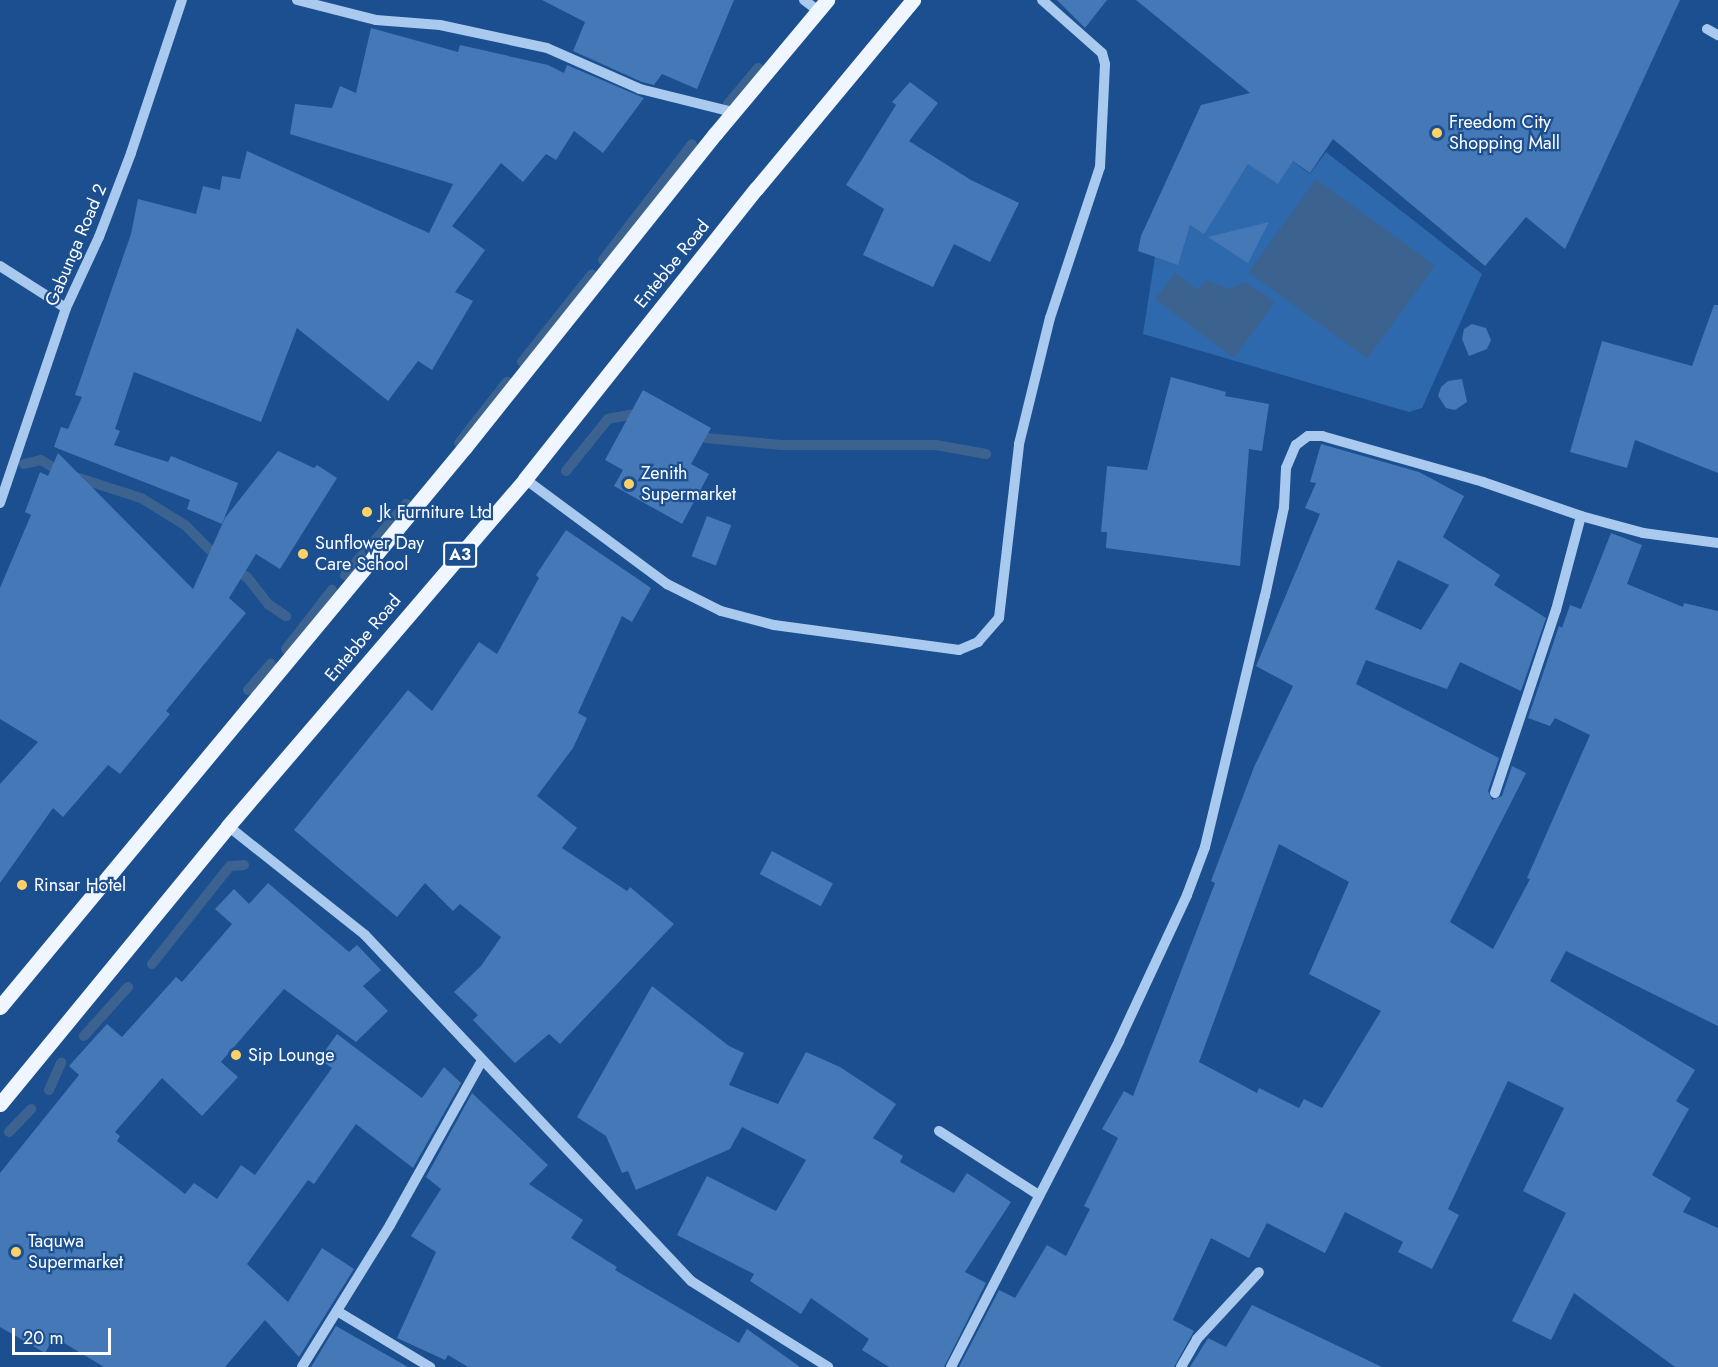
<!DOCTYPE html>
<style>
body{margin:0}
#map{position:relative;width:1718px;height:1367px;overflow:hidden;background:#1b4f8f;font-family:Jost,sans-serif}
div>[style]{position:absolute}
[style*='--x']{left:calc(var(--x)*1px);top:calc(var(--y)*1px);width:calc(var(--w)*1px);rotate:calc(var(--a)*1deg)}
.green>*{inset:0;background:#2e69ad}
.water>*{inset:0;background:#3c6290;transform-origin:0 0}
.stream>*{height:10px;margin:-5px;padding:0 5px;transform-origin:5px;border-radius:5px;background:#3c6290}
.building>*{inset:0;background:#4478b7;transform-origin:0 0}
.minor>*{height:10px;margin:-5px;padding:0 5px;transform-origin:5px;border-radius:5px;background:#a9c9ee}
.major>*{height:15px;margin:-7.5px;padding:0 7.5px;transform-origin:7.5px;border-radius:7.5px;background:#f0f6ff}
.dots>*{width:16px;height:16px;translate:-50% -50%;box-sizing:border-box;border:3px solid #1b4f8f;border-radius:50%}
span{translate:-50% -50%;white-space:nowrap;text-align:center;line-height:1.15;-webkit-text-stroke:4.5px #1b4f8f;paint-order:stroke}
.shield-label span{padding:2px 4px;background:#1b4f8f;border:2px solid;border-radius:4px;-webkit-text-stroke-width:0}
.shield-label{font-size:16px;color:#fff;font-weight:700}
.poi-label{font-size:18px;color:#fff}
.left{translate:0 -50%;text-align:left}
.street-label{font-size:18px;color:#fff}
.scale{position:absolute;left:12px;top:1328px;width:99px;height:27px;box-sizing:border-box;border:3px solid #fff;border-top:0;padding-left:8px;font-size:18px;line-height:21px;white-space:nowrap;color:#fff;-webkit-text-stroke:4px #1b4f8f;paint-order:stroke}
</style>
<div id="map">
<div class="green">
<i style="clip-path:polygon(1225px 110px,1310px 174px,1326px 152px,1482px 274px,1422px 408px,1409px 412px,1143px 334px,1156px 250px)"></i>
</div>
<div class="water">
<i style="left:1316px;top:179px;width:147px;height:115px;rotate:36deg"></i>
<i style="clip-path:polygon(1175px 273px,1198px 290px,1206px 280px,1230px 289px,1245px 282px,1275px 302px,1234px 358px,1155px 299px)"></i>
</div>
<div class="stream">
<i style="--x:728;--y:104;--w:47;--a:-50.2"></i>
<i style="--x:603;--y:260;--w:146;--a:-52.5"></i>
<i style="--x:522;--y:362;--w:112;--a:-51.5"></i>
<i style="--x:706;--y:438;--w:76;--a:5.3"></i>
<i style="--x:782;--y:445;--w:154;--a:0"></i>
<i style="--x:936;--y:445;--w:51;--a:10.2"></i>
<i style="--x:459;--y:443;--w:78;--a:-51.8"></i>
<i style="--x:24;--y:464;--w:17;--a:-13"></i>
<i style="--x:41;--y:460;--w:26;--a:31"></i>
<i style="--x:63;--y:473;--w:82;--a:17.8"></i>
<i style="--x:141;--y:498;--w:52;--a:31.5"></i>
<i style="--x:185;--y:525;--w:42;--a:45"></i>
<i style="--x:215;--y:555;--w:39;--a:35"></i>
<i style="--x:247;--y:577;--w:34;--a:52"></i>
<i style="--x:268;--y:604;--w:22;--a:34"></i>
<i style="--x:566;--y:471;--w:67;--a:-51.1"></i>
<i style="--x:608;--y:419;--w:31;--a:-11"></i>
<i style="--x:345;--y:575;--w:94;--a:-49.3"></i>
<i style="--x:286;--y:649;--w:75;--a:-52.1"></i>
<i style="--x:248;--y:690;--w:35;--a:-49"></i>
<i style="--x:152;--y:964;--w:125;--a:-51.5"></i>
<i style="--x:230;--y:866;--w:14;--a:-4"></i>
<i style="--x:84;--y:1036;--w:66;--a:-48.1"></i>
<i style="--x:49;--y:1090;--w:30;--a:-66"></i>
<i style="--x:9;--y:1132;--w:32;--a:-46"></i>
</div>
<div class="building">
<i style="clip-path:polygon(542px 0,734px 0,697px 89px,662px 74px,654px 85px,642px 82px,573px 51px,585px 22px)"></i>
<i style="clip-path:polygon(1057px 0,1107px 0,1085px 28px)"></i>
<i style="clip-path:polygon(1136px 0,1680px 0,1565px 249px,1526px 217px,1485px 266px,1333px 139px,1310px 173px,1293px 161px,1278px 184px,1248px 164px,1204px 234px,1190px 225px,1178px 265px,1138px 251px,1141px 236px,1201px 105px,1250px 93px)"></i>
<i style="clip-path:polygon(371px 28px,458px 52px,460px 45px,548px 65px,564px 73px,567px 65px,644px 98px,603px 153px,574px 131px,556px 160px,546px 154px,523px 182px,501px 163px,452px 226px,485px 250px,455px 292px,473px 301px,432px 370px,418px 361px,388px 401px,297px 328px,261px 422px,134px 372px,115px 429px,120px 431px,114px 445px,168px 462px,171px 456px,238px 483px,222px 524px,187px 509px,190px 500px,54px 447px,61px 427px,68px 429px,82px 397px,75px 395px,131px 234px,138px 199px,196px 214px,203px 186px,220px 190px,222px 176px,240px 179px,247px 151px,429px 233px,453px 184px,290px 134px,295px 104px,332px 108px,340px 86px,356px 93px)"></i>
<i style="clip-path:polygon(910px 82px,938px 103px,909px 141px,971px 180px,1019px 203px,990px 262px,954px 244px,933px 287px,863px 255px,884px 209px,846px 185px,896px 105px,892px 102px)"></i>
<i style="clip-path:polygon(1269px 222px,1248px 263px,1208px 237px)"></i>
<i style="clip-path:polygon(1714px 305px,1718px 305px,1718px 473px,1635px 440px,1627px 468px,1570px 452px,1602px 341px,1692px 366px)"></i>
<i style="clip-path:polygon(1472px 324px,1486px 328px,1491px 340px,1487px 349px,1469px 356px,1462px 339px,1464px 329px)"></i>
<i style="clip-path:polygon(1171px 377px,1226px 392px,1225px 396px,1269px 404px,1262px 451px,1249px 449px,1240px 566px,1106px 548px,1107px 532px,1101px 532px,1107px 466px,1147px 470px)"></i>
<i style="clip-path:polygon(1462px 379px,1467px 402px,1455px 410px,1446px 408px,1438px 396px,1441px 387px,1448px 381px)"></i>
<i style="clip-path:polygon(643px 390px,711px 428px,691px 464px,709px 474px,682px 524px,614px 486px,623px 470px,605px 460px)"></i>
<i style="clip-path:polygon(evenodd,1321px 444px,1419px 472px,1464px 496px,1443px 537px,1500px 575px,1494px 585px,1546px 618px,1521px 691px,1460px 662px,1447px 689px,1366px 660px,1356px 684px,1499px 758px,1488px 791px,1492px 800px,1502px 796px,1512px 766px,1526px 773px,1450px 922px,1493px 949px,1530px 879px,1527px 878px,1590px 735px,1555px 718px,1550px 726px,1528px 718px,1559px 626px,1562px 628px,1570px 605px,1581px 609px,1611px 533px,1642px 545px,1627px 584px,1683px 607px,1684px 603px,1718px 611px,1718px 1026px,1566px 951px,1550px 981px,1695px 1070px,1676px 1101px,1689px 1109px,1652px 1175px,1691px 1198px,1683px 1212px,1718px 1228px,1718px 1367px,1675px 1367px,1574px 1293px,1551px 1340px,1512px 1321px,1566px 1213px,1523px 1191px,1564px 1108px,1508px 1081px,1448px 1209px,1459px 1215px,1432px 1269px,1398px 1252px,1403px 1242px,1345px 1212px,1325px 1253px,1267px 1223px,1249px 1258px,1211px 1238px,1173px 1320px,1194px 1331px,1174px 1367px,959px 1367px,999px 1290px,1015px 1298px,1047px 1245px,1066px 1256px,1090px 1209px,1084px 1206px,1118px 1138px,1102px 1129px,1124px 1091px,1133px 1096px,1215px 883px,1211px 881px,1254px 767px,1293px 686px,1256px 666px,1320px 514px,1305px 508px,1316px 483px,1310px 482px,1321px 444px,1398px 560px,1449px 585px,1421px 630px,1375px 609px,1398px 560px,1321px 444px,1279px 844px,1349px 882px,1309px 974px,1381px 1011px,1322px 1108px,1304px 1099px,1299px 1108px,1259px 1088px,1257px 1093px,1199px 1062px,1279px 844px)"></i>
<i style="clip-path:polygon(278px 451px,314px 468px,317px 465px,337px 478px,280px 569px,256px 554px,229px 598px,246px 613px,166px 711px,170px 714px,120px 774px,108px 765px,63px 817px,53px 808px,0 883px,0 784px,38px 742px,0 719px,0 588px,31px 515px,25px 512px,40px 472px,48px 476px,58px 453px,193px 589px,225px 518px)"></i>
<i style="left:707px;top:516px;width:26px;height:43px;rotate:21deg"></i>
<i style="clip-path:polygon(566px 530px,651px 588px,632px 622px,622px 616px,578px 713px,587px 718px,573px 748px,537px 796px,577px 828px,562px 848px,627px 891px,630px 887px,674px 924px,560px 1044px,549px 1034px,515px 1063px,473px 1020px,478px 1015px,454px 992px,481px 966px,501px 937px,460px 904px,453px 911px,425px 883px,397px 917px,294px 830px,408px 690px,432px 711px,479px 642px,497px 654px,539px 578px,536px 575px)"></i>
<i style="left:772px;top:851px;width:69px;height:26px;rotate:28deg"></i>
<i style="clip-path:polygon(268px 883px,349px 952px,357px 945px,381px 970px,363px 986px,388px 1011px,356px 1042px,284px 989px,221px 1062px,238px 1077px,202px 1116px,162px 1078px,115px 1132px,120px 1136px,117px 1141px,185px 1194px,194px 1183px,217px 1199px,241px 1165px,255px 1175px,332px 1068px,319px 1059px,337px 1034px,422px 1098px,444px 1067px,461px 1083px,413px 1168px,356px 1124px,314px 1184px,308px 1180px,247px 1264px,288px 1302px,322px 1248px,354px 1269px,299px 1357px,265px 1320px,225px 1367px,104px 1367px,54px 1337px,45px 1353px,0 1327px,0 1173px,79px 1075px,69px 1066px,107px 1024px,122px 1037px,176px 977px,182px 982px,232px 924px,215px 909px,234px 889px,249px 904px)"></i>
<i style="clip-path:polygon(652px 986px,729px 1046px,744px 1053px,729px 1085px,778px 1104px,806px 1052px,840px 1067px,896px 1104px,873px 1138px,903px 1156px,900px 1162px,954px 1193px,967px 1173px,1011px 1202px,965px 1272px,986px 1283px,944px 1367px,889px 1367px,862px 1350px,869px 1339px,811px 1298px,801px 1314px,750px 1281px,754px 1274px,677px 1235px,707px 1176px,776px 1211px,806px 1160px,742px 1127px,730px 1149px,636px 1190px,628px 1171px,622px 1173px,606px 1136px,577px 1117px)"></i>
<i style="clip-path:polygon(472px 1093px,548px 1165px,529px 1184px,583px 1220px,571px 1238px,617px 1267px,615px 1270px,739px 1343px,747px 1329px,800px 1367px,468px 1367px,448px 1355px,445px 1360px,397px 1338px,436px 1252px,411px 1236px,441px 1189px,426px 1177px)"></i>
<i style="clip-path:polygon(1252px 1305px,1382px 1367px,1190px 1367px,1208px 1338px,1226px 1347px)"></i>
<i style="clip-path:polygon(336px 1326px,408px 1367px,311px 1367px)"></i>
</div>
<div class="minor">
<i style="--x:297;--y:0;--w:81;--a:14.2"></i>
<i style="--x:376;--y:20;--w:64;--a:4.5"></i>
<i style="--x:440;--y:25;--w:109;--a:12.1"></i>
<i style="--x:547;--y:48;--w:102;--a:23.8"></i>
<i style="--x:640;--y:89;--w:96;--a:13.9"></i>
<i style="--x:804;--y:0;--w:15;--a:37"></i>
<i style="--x:1707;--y:29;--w:13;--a:29"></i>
<i style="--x:0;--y:266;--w:78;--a:32.5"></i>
<i style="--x:525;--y:479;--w:177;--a:36.5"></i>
<i style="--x:667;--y:584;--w:60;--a:26.6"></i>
<i style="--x:721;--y:611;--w:55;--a:14.8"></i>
<i style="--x:774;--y:625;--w:187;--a:7.7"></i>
<i style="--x:959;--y:650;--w:21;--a:-23"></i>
<i style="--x:978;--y:642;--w:32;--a:-49"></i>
<i style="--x:999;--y:618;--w:175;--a:-83.4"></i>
<i style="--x:1019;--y:444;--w:130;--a:-76.2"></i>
<i style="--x:1050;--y:318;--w:159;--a:-71.7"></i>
<i style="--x:1100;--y:167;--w:103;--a:-87.2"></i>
<i style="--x:1105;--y:64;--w:11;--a:-105"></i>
<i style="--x:1102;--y:53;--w:80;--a:-138.5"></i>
<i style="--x:0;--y:503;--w:206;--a:-71.3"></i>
<i style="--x:66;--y:308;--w:78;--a:-65.1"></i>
<i style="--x:99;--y:237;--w:90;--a:-69.1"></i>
<i style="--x:131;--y:153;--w:161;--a:-71.6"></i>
<i style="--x:1495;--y:793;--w:193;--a:-71.6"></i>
<i style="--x:1556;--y:610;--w:97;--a:-75.1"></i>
<i style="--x:228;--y:826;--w:175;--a:38.5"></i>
<i style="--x:365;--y:935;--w:475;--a:46.7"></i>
<i style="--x:691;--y:1281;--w:162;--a:32.1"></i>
<i style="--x:939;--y:1131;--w:117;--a:32.7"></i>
<i style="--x:337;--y:1311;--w:109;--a:31.1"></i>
<i style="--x:302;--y:1367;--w:167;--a:-58.2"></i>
<i style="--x:390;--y:1225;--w:187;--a:-60.8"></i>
<i style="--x:951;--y:1367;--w:367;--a:-62.7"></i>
<i style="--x:1119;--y:1041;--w:161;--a:-65"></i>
<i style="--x:1187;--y:895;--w:51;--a:-69.4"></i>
<i style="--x:1205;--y:847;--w:258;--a:-76.6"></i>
<i style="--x:1265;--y:596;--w:91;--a:-77.9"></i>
<i style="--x:1284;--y:507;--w:39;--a:-87"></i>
<i style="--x:1286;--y:468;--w:25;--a:-67"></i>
<i style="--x:1296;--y:445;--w:15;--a:-37"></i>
<i style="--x:1308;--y:436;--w:14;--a:0"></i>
<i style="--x:1322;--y:436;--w:167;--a:15.9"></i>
<i style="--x:1483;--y:482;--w:104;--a:19.1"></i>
<i style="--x:1581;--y:516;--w:64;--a:15.3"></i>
<i style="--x:1643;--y:533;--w:76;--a:7.6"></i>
<i style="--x:1181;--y:1367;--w:32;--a:-60"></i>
<i style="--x:1197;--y:1339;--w:91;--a:-47.2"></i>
</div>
<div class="major">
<i style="--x:0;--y:1007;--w:728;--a:-50.3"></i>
<i style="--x:465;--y:447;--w:401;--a:-51.4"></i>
<i style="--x:715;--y:134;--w:175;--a:-50.1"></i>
<i style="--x:0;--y:1104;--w:360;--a:-50.6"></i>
<i style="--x:228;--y:826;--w:457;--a:-49.4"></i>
<i style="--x:525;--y:479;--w:371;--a:-51.5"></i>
<i style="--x:756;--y:189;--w:246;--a:-50.3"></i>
</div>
<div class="dots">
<i style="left:1437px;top:133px;background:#ffd166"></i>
<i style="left:629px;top:484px;background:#ffd166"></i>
<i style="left:367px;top:512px;background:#ffd166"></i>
<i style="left:303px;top:554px;background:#ffd166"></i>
<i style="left:22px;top:885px;background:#ffd166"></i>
<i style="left:236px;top:1055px;background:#ffd166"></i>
<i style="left:16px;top:1252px;background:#ffd166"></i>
</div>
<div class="shield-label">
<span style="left:460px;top:555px">A3</span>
</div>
<div class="poi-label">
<span class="left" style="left:1449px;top:133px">Freedom City<br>Shopping Mall</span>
<span class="left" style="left:641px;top:484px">Zenith<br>Supermarket</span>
<span class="left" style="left:379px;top:512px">Jk Furniture Ltd</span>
<span class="left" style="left:315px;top:554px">Sunflower Day<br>Care School</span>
<span class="left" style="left:34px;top:885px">Rinsar Hotel</span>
<span class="left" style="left:248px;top:1055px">Sip Lounge</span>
<span class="left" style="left:28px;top:1252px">Taquwa<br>Supermarket</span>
</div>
<div class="street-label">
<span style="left:76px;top:245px;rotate:-67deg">Gabunga Road 2</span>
<span style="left:672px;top:264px;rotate:-51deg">Entebbe Road</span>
<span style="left:363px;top:638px;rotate:-50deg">Entebbe Road</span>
</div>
<div class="scale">20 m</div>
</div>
